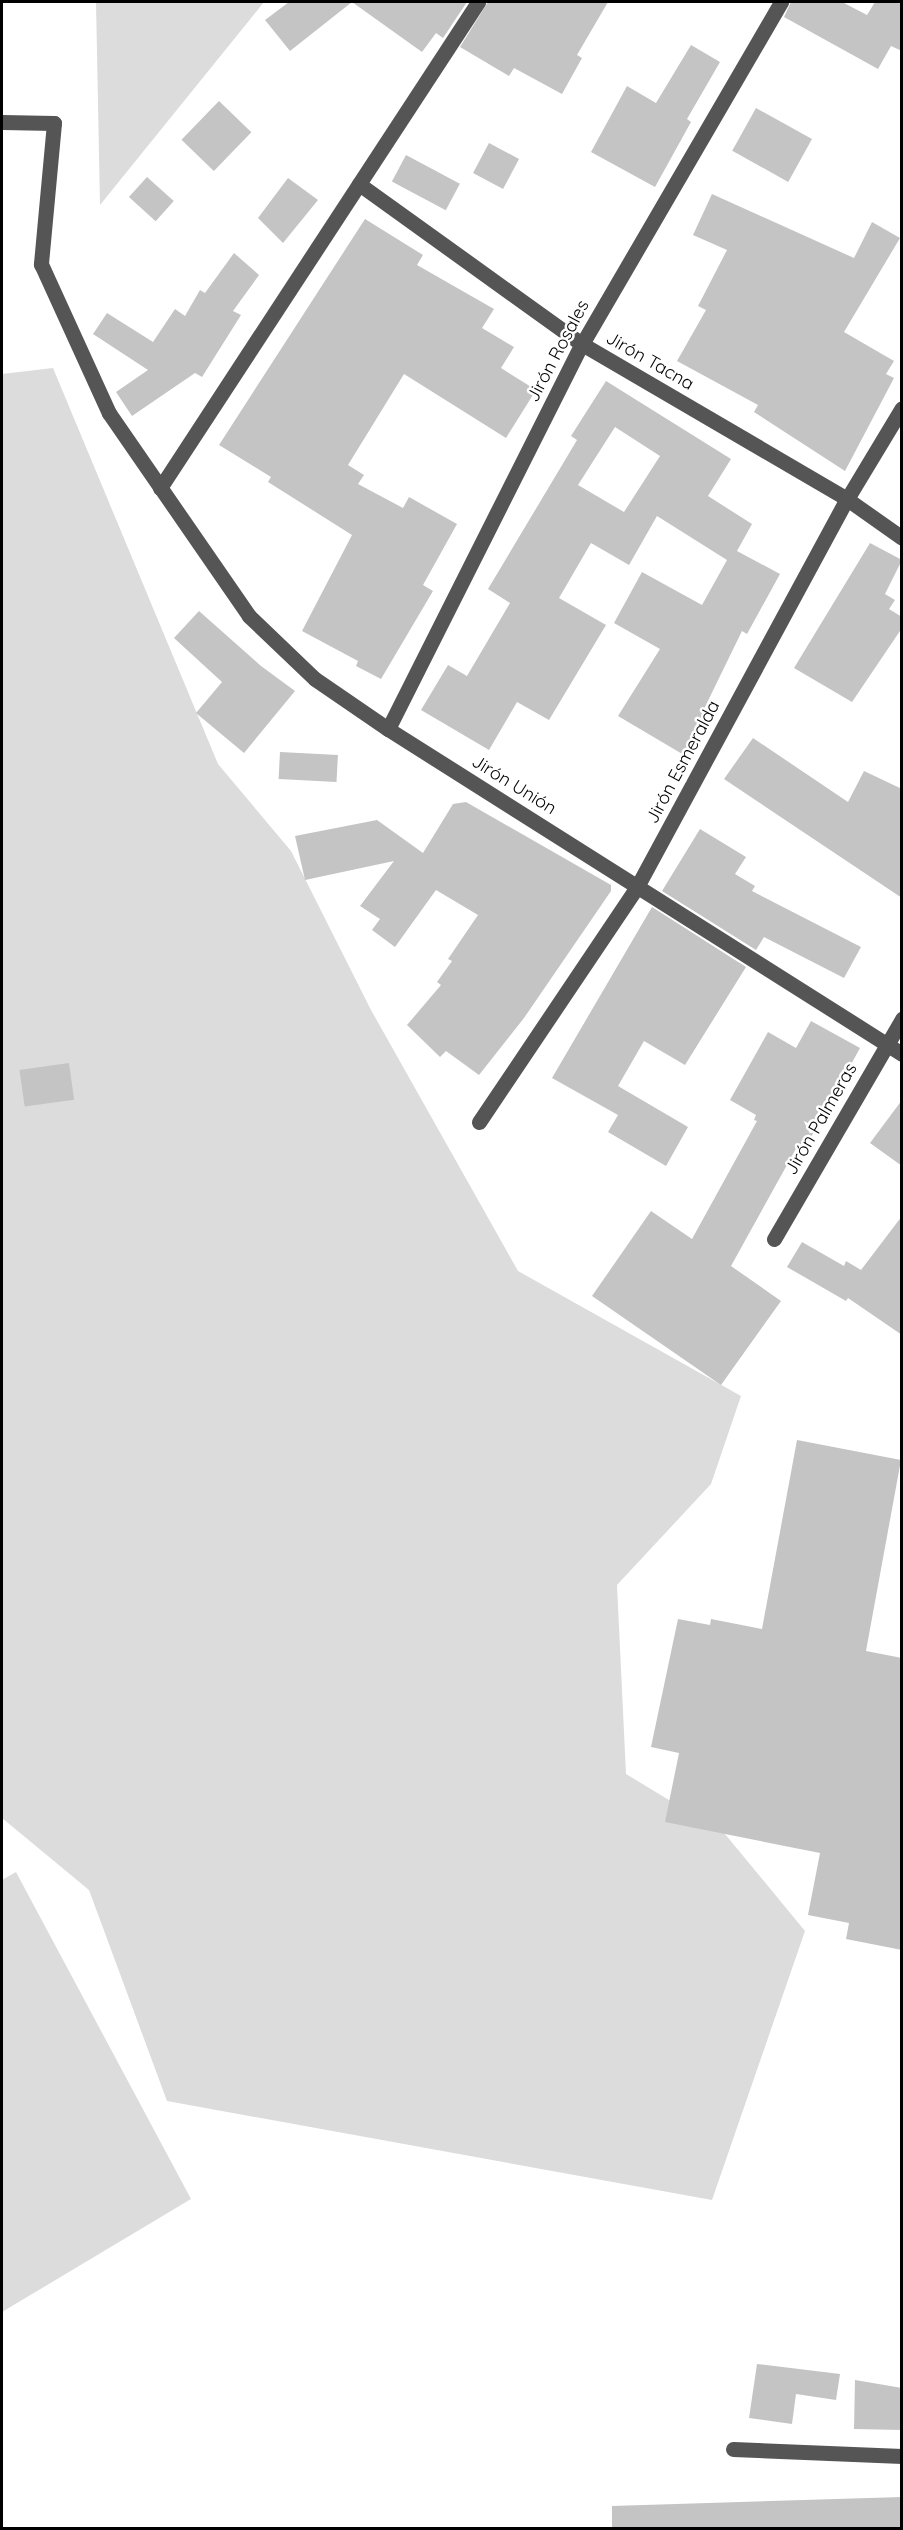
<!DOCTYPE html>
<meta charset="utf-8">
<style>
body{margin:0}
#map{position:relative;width:903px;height:2530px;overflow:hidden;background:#fff;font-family:Quicksand,sans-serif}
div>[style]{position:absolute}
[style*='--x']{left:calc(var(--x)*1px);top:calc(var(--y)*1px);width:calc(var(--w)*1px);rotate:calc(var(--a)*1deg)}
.green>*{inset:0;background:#dcdcdc}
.building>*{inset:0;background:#c4c4c4;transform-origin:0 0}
.minor>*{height:15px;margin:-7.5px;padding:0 7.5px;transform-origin:7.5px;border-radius:7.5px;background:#555}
span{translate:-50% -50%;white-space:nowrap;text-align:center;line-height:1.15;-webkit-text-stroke:5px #fff;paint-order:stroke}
.street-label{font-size:18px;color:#000}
.frame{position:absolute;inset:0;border:3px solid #000;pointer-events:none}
</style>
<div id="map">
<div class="green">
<i style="clip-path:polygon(96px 2px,264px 2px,100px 205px)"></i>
<i style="clip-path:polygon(53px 368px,218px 764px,291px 851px,371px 1010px,518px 1271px,741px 1396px,711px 1484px,617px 1585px,626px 1774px,725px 1834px,805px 1931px,712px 2200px,167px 2101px,89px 1890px,2px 1818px,2px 374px)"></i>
<i style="clip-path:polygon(16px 1872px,191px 2199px,2px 2312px,2px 1880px)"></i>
</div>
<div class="building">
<i style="clip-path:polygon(289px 2px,467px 2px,443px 38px,436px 33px,422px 52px,352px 2px,290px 51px,265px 20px)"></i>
<i style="clip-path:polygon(488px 2px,608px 2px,577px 55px,582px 58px,562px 94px,514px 68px,509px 76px,460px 47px)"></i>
<i style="clip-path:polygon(791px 2px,842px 2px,867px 15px,875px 2px,902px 2px,902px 51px,891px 46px,878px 69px,784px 17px)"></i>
<i style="clip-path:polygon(691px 45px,720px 62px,687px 119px,691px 122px,655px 187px,591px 152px,627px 86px,656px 103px)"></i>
<i style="left:219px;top:101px;width:45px;height:54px;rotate:44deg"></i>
<i style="left:756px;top:108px;width:64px;height:49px;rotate:29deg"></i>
<i style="left:489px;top:143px;width:34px;height:34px;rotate:28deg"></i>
<i style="left:406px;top:155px;width:61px;height:30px;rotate:28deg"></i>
<i style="left:147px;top:177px;width:36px;height:27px;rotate:42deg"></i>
<i style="clip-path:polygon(288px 178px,318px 200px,283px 243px,258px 218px)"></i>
<i style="clip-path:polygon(712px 194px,854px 258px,872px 222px,900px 238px,844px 332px,894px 361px,886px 374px,894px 378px,845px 471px,754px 412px,758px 405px,677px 361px,706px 310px,698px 306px,727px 250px,693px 235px)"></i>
<i style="clip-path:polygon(365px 219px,423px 255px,417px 265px,494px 309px,482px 328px,514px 347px,501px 368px,536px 390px,506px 438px,404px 374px,348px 465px,364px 475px,358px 484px,403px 508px,409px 497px,457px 524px,423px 585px,433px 591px,381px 679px,356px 666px,358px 661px,302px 631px,352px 535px,268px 482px,271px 477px,219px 445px)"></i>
<i style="clip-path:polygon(234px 253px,259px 275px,233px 311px,241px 315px,202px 377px,195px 373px,132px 416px,116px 392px,148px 370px,93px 334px,107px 313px,153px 342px,175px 309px,185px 316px,200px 290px,205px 293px)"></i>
<i style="clip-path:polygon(evenodd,606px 381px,731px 459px,708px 496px,752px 524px,737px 551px,780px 574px,747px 634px,742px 631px,703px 711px,707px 713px,684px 755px,618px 716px,660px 649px,614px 623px,642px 572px,702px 605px,727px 560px,657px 516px,629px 565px,591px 543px,559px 598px,606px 625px,549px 720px,517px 702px,489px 750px,421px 710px,448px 665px,467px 676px,510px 603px,488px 589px,577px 440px,571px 436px,606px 381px,615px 427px,660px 456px,624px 512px,578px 485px,615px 427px)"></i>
<i style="clip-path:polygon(870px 543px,902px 560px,885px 594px,895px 600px,889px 609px,902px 617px,902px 628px,852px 702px,794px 668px)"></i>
<i style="clip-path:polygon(199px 611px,261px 666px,295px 691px,244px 753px,196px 713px,222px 682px,174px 638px)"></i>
<i style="clip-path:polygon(753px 738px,848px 802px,864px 771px,902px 789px,902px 898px,724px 779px)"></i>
<i style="left:280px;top:752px;width:58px;height:27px;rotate:3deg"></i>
<i style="clip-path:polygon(466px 802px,611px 885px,611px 891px,524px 1018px,479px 1075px,446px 1051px,440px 1057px,407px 1025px,441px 985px,437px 982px,452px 961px,448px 959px,478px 915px,436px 890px,395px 947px,372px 930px,380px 919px,360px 906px,394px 861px,305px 880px,295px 836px,377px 820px,423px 853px,453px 804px)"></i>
<i style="clip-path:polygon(700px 829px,746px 857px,735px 874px,755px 886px,752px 891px,861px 947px,844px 978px,764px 937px,756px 950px,662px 891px)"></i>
<i style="clip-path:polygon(652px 907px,746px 967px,685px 1065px,644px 1041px,618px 1086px,688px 1127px,666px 1166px,608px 1132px,618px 1115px,552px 1078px)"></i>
<i style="clip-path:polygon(811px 1021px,860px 1048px,805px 1148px,798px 1145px,731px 1266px,781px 1301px,721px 1385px,592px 1296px,651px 1211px,692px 1239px,757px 1121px,754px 1120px,756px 1115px,730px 1100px,768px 1032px,796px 1048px)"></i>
<i style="left:69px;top:1063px;width:37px;height:50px;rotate:82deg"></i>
<i style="clip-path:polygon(902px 1100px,902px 1166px,870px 1143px)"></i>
<i style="clip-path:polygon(902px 1216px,902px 1335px,848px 1298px,846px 1301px,787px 1267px,802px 1242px,844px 1266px,846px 1261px,861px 1270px)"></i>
<i style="clip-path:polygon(797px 1440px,901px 1460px,866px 1651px,902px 1658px,902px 1950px,846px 1939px,849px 1923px,808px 1915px,820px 1853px,665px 1822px,679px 1753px,651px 1747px,678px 1619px,710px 1625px,711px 1619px,762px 1629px)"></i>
<i style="clip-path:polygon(757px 2364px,840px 2374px,836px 2400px,796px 2394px,792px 2424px,749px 2418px)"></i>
<i style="clip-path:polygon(855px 2380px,902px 2388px,902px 2430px,854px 2429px)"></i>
<i style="clip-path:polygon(902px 2497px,902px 2529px,612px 2529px,612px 2506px)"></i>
</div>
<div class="minor">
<i style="--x:2;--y:122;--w:52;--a:1.1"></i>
<i style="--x:54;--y:123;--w:142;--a:95.3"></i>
<i style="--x:41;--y:264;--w:164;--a:65.5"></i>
<i style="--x:109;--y:413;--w:247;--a:55.4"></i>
<i style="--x:249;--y:616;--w:91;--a:43.7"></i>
<i style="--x:315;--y:679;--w:88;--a:34.4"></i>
<i style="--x:388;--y:729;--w:608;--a:32.3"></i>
<i style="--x:359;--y:184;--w:274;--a:35.7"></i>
<i style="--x:582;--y:344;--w:307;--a:30.3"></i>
<i style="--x:847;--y:499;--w:67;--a:35.3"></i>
<i style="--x:160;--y:488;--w:581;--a:-56.8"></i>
<i style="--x:388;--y:729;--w:431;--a:-63.3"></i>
<i style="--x:582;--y:344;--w:396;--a:-59.8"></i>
<i style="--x:479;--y:1122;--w:285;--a:-56.1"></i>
<i style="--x:638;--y:885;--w:439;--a:-61.6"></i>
<i style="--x:847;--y:499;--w:106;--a:-58.9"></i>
<i style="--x:774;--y:1239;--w:255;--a:-59.8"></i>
<i style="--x:733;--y:2449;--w:169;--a:2.4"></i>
</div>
<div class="street-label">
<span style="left:558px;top:351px;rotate:-62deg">Jirón Rosales</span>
<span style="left:650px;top:361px;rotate:30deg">Jirón Tacna</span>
<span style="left:683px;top:762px;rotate:-62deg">Jirón Esmeralda</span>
<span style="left:514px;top:785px;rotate:32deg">Jirón Unión</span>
<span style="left:821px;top:1119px;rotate:-60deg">Jirón Palmeras</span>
</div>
<div class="frame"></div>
</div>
